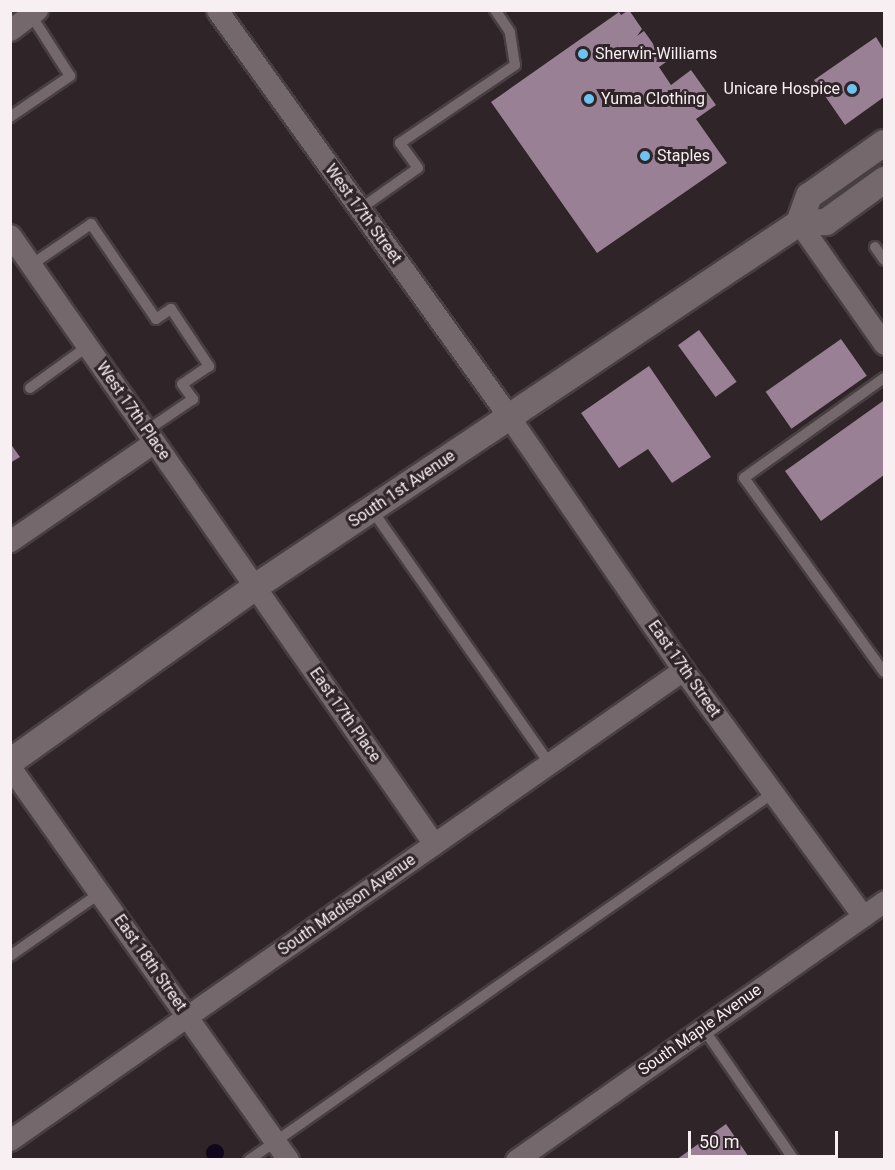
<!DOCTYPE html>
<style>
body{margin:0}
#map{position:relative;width:895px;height:1170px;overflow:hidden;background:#2f2427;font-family:Roboto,sans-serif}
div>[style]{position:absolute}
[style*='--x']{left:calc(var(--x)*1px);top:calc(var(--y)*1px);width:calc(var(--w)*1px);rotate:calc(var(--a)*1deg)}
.water>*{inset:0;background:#12071a}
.round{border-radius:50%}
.building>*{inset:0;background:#998094;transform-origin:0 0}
.roads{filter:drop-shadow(2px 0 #483f42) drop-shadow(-2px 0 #483f42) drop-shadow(0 2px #483f42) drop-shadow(0 -2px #483f42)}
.service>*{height:10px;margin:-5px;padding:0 5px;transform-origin:5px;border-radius:5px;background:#75686c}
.minor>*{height:21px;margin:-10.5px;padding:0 10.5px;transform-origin:10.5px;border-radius:10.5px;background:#75686c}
.tertiary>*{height:26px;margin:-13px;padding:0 13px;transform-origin:13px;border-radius:13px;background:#75686c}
.dots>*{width:16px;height:16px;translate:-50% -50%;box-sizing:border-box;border:3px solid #2f2427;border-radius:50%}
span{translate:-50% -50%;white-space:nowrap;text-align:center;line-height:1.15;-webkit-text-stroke:6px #2f2427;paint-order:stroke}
.poi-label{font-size:16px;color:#f7eff1}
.left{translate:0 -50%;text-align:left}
.right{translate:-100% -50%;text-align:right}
.street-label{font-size:16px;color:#f7eff1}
.frame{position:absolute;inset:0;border:12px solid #f7eff1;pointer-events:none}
.scale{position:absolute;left:688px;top:1131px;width:150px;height:27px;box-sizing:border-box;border:3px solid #f7eff1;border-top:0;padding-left:8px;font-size:18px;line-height:21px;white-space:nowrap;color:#f7eff1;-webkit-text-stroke:4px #2f2427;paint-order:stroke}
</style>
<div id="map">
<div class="water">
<i class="round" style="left:206px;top:1144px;width:18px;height:18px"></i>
</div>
<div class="building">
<i style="clip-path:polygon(629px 10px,642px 29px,637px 36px,644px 31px,666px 62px,659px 67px,671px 85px,691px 70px,716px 105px,696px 119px,727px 163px,597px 253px,491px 102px,619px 12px,621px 15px)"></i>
<i style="clip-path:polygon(876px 37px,884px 50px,884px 97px,845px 125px,814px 80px)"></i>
<i style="left:699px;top:330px;width:64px;height:26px;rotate:54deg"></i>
<i style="left:841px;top:339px;width:45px;height:92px;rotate:55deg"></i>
<i style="clip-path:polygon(649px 366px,711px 457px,672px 483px,648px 449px,619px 468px,581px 413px)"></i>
<i style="clip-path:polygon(883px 401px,884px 475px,821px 521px,785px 471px)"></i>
<i style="clip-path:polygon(10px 443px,20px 457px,10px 463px)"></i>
<i style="clip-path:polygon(726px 1124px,751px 1160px,676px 1160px)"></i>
</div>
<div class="roads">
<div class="service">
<i style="--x:10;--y:117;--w:73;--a:-34.3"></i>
<i style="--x:70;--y:76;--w:72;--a:-122.6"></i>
<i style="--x:360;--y:209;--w:71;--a:-35.3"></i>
<i style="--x:418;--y:168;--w:31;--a:-126"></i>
<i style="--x:400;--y:143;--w:139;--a:-34.1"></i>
<i style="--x:515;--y:65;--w:33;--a:-99"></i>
<i style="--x:510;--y:32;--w:27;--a:-124"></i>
<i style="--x:875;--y:247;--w:16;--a:55"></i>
<i style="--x:31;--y:265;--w:73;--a:-34.3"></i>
<i style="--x:91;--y:224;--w:115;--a:55.6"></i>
<i style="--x:156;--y:319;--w:18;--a:-34"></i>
<i style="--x:171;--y:309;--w:69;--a:56.3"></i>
<i style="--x:209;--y:366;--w:32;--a:146"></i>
<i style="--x:182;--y:384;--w:19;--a:54"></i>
<i style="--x:193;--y:399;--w:57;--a:145.8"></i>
<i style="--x:884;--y:378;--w:172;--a:144.5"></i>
<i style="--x:744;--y:478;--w:239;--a:54.2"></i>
<i style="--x:30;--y:388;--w:72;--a:-35.9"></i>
<i style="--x:372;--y:510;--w:307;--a:55"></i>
<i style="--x:10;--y:956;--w:110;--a:-35"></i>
<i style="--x:703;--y:1028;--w:160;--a:55.4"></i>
<i style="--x:249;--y:1160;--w:640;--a:-35.01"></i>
</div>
<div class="minor">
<i style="--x:217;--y:10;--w:502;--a:54.32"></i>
<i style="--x:510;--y:418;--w:306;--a:55.5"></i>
<i style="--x:683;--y:670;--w:305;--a:53.8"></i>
<i style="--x:10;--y:30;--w:34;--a:-37"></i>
<i style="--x:799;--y:223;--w:148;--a:54.9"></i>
<i style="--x:10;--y:235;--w:742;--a:55.15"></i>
<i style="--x:10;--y:541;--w:175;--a:-34.5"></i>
<i style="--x:10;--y:767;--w:481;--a:54.7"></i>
<i style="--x:10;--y:1140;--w:821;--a:-34.93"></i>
<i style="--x:516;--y:1160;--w:450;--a:-35.1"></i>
</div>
<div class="tertiary">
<i style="--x:799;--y:223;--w:29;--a:-70"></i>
<i style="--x:809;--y:196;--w:92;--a:-35.2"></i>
<i style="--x:10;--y:762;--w:301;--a:-35.5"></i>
<i style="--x:255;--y:587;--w:655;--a:-33.79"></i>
<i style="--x:799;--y:223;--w:27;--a:-2"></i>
<i style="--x:826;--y:222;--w:72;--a:-35.9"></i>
</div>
</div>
<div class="dots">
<i style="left:583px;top:54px;background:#6cc3f2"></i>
<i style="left:852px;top:89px;background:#6cc3f2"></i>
<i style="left:589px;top:99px;background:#6cc3f2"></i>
<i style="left:645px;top:156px;background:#6cc3f2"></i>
</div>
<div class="poi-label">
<span class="left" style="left:595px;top:54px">Sherwin-Williams</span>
<span class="right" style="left:840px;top:89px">Unicare Hospice</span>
<span class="left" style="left:601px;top:99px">Yuma Clothing</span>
<span class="left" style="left:657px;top:156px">Staples</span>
</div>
<div class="street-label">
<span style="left:363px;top:214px;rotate:54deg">West 17th Street</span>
<span style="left:133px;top:411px;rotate:55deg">West 17th Place</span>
<span style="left:402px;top:489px;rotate:-34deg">South 1st Avenue</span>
<span style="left:684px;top:669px;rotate:55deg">East 17th Street</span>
<span style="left:345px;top:715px;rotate:55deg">East 17th Place</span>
<span style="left:347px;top:905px;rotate:-35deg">South Madison Avenue</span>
<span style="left:150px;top:963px;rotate:55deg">East 18th Street</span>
<span style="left:700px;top:1030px;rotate:-35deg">South Maple Avenue</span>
</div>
<div class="frame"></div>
<div class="scale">50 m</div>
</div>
